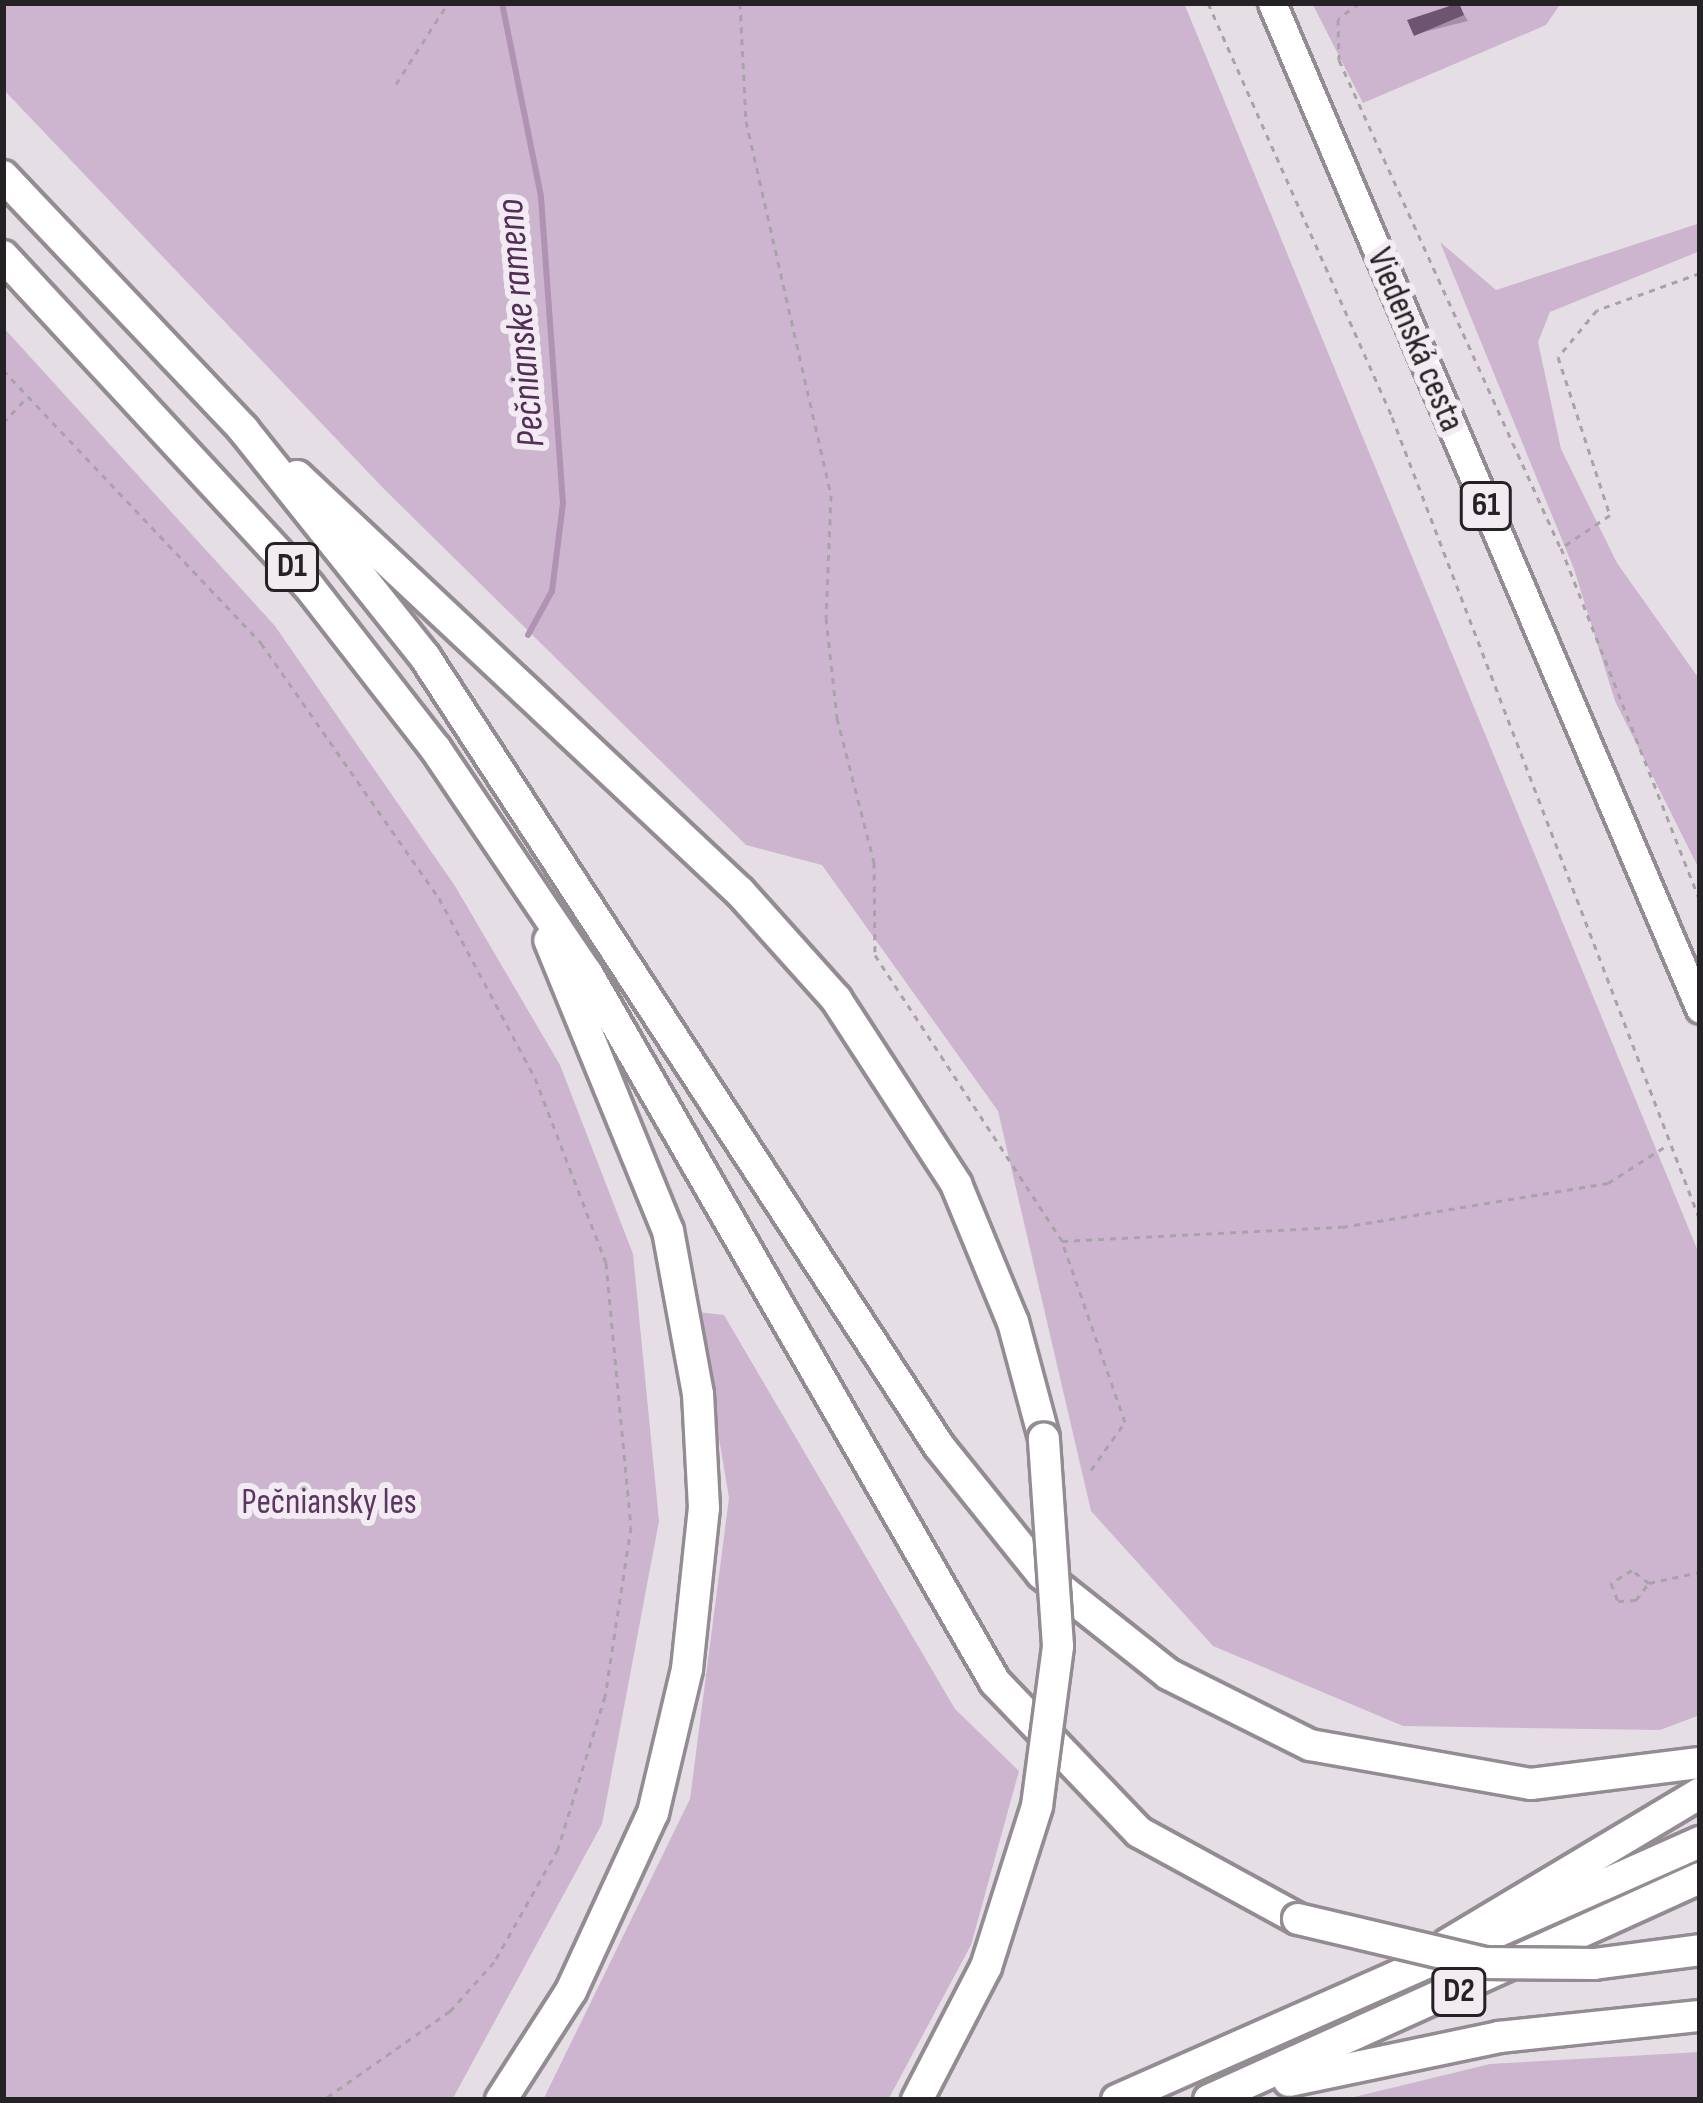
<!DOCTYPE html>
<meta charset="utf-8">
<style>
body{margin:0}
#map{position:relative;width:1703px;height:2103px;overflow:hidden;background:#e5dee5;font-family:"Sofia Sans Condensed",sans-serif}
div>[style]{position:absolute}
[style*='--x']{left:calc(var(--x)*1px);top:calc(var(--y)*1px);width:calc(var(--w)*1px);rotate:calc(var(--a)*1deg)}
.green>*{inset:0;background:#cdb5d0}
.shadow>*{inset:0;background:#0003}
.stream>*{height:6px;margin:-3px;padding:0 3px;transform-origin:3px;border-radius:3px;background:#b092b3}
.building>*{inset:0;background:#6f5472}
.path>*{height:3px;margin-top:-1.5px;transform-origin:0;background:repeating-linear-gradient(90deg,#a9a3a9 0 6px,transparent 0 12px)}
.roads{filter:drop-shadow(3px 0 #938c93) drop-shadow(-3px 0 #938c93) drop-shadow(0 3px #938c93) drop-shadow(0 -3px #938c93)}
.primary>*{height:27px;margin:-13.5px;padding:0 13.5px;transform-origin:13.5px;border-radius:13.5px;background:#fff}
.motorway>*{height:30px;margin:-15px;padding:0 15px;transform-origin:15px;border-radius:15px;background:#fff}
.bridges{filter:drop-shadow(3px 0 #938c93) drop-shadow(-3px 0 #938c93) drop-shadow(0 3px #938c93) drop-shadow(0 -3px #938c93)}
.motorway-bridge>*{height:30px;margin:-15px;padding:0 15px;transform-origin:15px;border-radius:15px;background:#fff}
span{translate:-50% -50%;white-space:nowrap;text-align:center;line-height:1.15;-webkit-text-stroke:12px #f2ebf2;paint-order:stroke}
.shield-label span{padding:3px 9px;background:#f2ebf2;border:3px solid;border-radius:9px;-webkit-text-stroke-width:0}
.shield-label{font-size:33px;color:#252225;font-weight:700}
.street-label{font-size:36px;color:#252225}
.park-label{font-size:36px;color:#5d3562}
.water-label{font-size:39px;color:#542d59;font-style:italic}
.frame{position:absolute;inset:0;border:6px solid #252225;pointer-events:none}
</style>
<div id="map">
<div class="green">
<i style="clip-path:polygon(3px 3px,1184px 3px,1700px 1256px,1700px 1715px,1660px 1730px,1403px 1726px,1213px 1646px,1091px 1511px,998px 1111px,822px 865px,746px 845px,384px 489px,3px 89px)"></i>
<i style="clip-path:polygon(1312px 3px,1561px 3px,1546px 25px,1363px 103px)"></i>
<i style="clip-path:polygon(1700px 223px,1700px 251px,1550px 312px,1538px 342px,1561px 449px,1617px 563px,1700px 680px,1700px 871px,1615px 701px,1574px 569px,1440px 242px,1496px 290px)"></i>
<i style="clip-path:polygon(3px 327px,275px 626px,455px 886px,560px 1065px,633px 1254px,659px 1521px,602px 1824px,452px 2100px,3px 2100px)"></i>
<i style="clip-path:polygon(698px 1312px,724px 1315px,955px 1709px,1019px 1771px,971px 1945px,888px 2100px,543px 2100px,690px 1799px,729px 1498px)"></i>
<i style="clip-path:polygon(1700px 2052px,1700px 2100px,1342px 2100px,1490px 2064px)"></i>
</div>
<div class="shadow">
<i style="clip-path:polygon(1457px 3px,1468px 21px,1416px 34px,1411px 22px)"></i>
</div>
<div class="stream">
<i style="--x:502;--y:3;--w:198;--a:78.6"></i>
<i style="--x:541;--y:197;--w:307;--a:85.9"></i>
<i style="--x:563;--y:503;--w:89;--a:97.1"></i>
<i style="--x:552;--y:591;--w:50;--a:118.6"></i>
</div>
<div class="building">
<i style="clip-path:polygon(1459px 3px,1464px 15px,1414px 36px,1407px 20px)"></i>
</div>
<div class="path">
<i style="--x:740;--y:3;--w:118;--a:87.1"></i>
<i style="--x:746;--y:121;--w:384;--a:77.2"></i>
<i style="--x:831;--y:495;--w:123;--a:92.3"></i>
<i style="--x:826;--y:618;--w:101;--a:83.7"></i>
<i style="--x:837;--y:718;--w:149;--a:75.6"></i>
<i style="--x:874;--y:862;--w:93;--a:89.4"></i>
<i style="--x:875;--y:955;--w:342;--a:56.8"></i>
<i style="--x:1208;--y:3;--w:453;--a:66"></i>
<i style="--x:1392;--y:417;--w:860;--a:69.02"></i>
<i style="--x:1359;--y:3;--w:26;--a:143"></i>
<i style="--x:1338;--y:19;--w:41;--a:88.6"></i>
<i style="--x:1339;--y:60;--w:535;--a:65.59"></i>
<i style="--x:396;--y:84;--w:96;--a:-57.3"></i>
<i style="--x:1700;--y:273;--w:109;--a:160.2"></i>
<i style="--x:1597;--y:310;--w:61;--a:129.7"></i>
<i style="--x:1558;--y:357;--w:166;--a:71.8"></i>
<i style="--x:1610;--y:515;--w:59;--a:146"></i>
<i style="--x:1561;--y:548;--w:378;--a:68.5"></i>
<i style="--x:3;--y:370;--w:376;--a:46.6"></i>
<i style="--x:261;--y:643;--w:311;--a:55.1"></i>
<i style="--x:439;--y:898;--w:204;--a:61.9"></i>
<i style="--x:535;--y:1078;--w:198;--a:69"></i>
<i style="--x:606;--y:1263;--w:265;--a:84.6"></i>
<i style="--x:631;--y:1527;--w:171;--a:98.7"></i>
<i style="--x:605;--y:1696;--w:160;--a:107.1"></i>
<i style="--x:558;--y:1849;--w:130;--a:119.5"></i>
<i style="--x:494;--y:1962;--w:66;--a:131.9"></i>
<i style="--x:450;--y:2011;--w:155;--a:145"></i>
<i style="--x:3;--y:423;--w:34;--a:-47"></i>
<i style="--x:1091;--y:1470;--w:59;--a:-54.7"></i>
<i style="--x:1125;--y:1422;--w:192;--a:-109.2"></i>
<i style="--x:1062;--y:1241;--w:280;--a:-2.9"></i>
<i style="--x:1342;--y:1227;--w:270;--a:-9.4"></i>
<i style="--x:1608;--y:1183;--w:72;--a:-32.6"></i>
<i style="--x:1649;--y:1583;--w:21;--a:-143"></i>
<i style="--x:1632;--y:1570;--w:25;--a:148"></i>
<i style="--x:1611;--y:1583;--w:19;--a:69"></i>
<i style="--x:1618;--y:1601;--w:18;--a:-3"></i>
<i style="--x:1636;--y:1600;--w:21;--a:-53"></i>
<i style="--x:1649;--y:1583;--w:52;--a:-12.2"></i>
</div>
<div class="roads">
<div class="primary">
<i style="--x:1272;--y:3;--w:1093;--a:66.95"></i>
</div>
<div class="motorway">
<i style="--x:3;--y:176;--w:349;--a:46.5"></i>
<i style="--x:243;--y:429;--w:292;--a:51.4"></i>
<i style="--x:425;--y:657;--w:942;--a:56.92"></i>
<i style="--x:939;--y:1446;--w:164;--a:51.2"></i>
<i style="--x:1042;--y:1574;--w:161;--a:38.4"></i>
<i style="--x:1168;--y:1674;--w:159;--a:26.6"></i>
<i style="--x:1310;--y:1745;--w:224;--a:10"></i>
<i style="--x:1531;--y:1784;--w:170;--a:-7.1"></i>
<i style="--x:3;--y:256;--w:449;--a:47.2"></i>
<i style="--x:308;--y:585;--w:207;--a:52.1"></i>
<i style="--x:435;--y:748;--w:272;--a:56"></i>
<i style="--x:587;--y:973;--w:818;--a:60.08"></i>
<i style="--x:995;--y:1682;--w:208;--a:46.2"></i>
<i style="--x:1139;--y:1832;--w:181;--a:28.7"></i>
<i style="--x:297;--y:476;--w:608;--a:43.2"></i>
<i style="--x:740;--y:892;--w:144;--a:48.1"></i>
<i style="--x:836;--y:999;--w:221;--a:57"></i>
<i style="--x:956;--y:1184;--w:149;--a:67.6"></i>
<i style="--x:1013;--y:1322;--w:120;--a:75"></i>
<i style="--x:1448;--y:1944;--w:294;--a:-30.9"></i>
<i style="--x:1289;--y:2081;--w:215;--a:-11.8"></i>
<i style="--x:1499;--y:2037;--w:202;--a:-6"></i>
<i style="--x:501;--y:2100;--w:130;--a:-57.3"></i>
<i style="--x:571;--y:1991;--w:196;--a:-65.3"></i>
<i style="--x:653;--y:1813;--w:148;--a:-76.7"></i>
<i style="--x:687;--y:1669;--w:162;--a:-84"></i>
<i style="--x:704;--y:1508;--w:114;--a:-93"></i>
<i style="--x:698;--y:1394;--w:166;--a:-100.4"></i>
<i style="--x:668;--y:1231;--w:314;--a:-112.2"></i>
<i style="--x:1117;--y:2100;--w:638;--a:-23.87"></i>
<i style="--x:1209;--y:2100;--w:539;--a:-24.33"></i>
</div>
</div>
<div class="bridges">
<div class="motorway-bridge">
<i style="--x:1298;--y:1919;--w:191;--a:13.3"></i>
<i style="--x:1484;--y:1963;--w:110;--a:0.5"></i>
<i style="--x:1594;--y:1964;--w:107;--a:-7.5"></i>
<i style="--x:917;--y:2100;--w:150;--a:-62.6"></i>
<i style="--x:986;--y:1967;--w:169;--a:-72.4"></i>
<i style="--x:1037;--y:1806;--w:161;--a:-82.5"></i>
<i style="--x:1058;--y:1646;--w:208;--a:-93.9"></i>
</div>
</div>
<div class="shield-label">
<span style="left:1486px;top:506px">61</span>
<span style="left:292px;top:567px">D1</span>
<span style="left:1459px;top:1992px">D2</span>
</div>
<div class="street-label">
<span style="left:1415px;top:340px;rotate:67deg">Viedenská cesta</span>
</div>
<div class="park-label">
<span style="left:329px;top:1503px">Pečniansky les</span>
</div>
<div class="water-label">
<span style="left:522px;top:323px;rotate:-95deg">Pečnianske rameno</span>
</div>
<div class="frame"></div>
</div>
